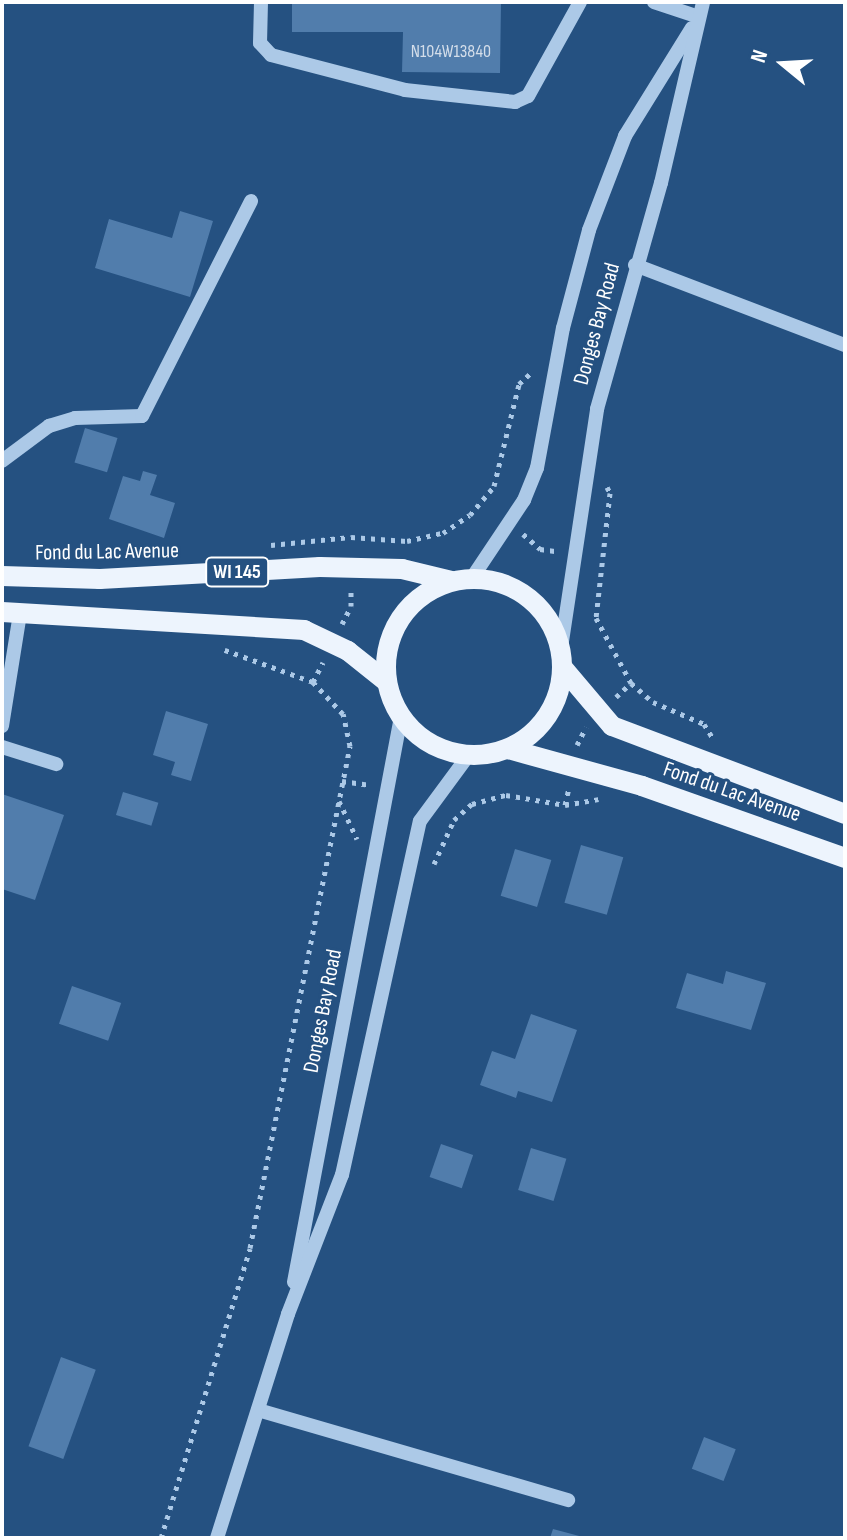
<!DOCTYPE html>
<style>
body{margin:0}
#map{position:relative;width:847px;height:1540px;overflow:hidden;background:#255181;font-family:"Sofia Sans Condensed",sans-serif}
div>[style]{position:absolute}
[style*='--x']{left:calc(var(--x)*1px);top:calc(var(--y)*1px);width:calc(var(--w)*1px);rotate:calc(var(--a)*1deg)}
.building>*{inset:0;background:#517dac;transform-origin:0 0}
.path>*{height:5px;margin-top:-2.5px;transform-origin:0;background:repeating-linear-gradient(90deg,#acc9e7 0 4px,transparent 0 10px)}
.minor>*{height:14px;margin:-7px;padding:0 7px;transform-origin:7px;border-radius:7px;background:#acc9e7}
.major>*{height:20px;margin:-10px;padding:0 10px;transform-origin:10px;border-radius:10px;background:#edf4fd}
.major>.ring{margin:-10px;padding:0;box-sizing:content-box;background:none;border:20px solid #edf4fd;border-radius:50%}
span{translate:-50% -50%;white-space:nowrap;text-align:center;line-height:1.15;-webkit-text-stroke:6px #255181;paint-order:stroke}
.number-label{font-size:18px;color:#d4deea}
.number-label span{-webkit-text-stroke-width:0}
.shield-label span{padding:2px 6px;background:#255181;border:2px solid;border-radius:6px;-webkit-text-stroke-width:0}
.shield-label{font-size:20px;color:#fff;font-weight:700}
.street-label{font-size:22px;color:#fff}
.frame{position:absolute;inset:0;border:4px solid #fff;pointer-events:none}
.north{position:absolute;left:743px;top:24px;width:80px;height:80px;-webkit-text-stroke:6px #255181;paint-order:stroke;rotate:288deg;font-size:22px;font-weight:700;line-height:32px;text-align:center;color:#fff}
.north::after{content:'';display:block;margin:auto;width:28px;height:36px;background:#fff;clip-path:polygon(50% 0,100% 100%,50% 72%,0 100%)}
</style>
<div id="map">
<div class="building">
<i style="clip-path:polygon(292px 2px,501px 2px,500px 73px,402px 72px,403px 32px,292px 32px)"></i>
<i style="clip-path:polygon(180px 211px,213px 221px,190px 297px,95px 268px,109px 219px,172px 238px)"></i>
<i style="left:85px;top:428px;width:34px;height:36px;rotate:17deg"></i>
<i style="clip-path:polygon(143px 471px,157px 475px,150px 495px,175px 503px,164px 538px,109px 519px,123px 476px,140px 481px)"></i>
<i style="clip-path:polygon(166px 711px,208px 724px,191px 781px,171px 775px,175px 762px,153px 755px)"></i>
<i style="left:123px;top:792px;width:37px;height:24px;rotate:17deg"></i>
<i style="clip-path:polygon(2px 794px,64px 815px,35px 900px,2px 889px)"></i>
<i style="left:581px;top:845px;width:44px;height:60px;rotate:16deg"></i>
<i style="left:515px;top:849px;width:38px;height:49px;rotate:17deg"></i>
<i style="clip-path:polygon(726px 971px,766px 983px,751px 1030px,676px 1008px,687px 973px,723px 984px)"></i>
<i style="left:72px;top:986px;width:52px;height:40px;rotate:19deg"></i>
<i style="clip-path:polygon(531px 1014px,577px 1030px,552px 1102px,518px 1091px,516px 1098px,480px 1085px,492px 1051px,515px 1059px)"></i>
<i style="left:441px;top:1144px;width:34px;height:35px;rotate:19deg"></i>
<i style="left:531px;top:1148px;width:37px;height:44px;rotate:17deg"></i>
<i style="left:61px;top:1357px;width:37px;height:95px;rotate:20deg"></i>
<i style="left:704px;top:1437px;width:34px;height:34px;rotate:21deg"></i>
<i style="clip-path:polygon(553px 1529px,583px 1537px,583px 1538px,550px 1538px)"></i>
</div>
<div class="path">
<i style="--x:607;--y:487;--w:7;--a:63"></i>
<i style="--x:610;--y:493;--w:126;--a:96.4"></i>
<i style="--x:596;--y:618;--w:74;--a:61.7"></i>
<i style="--x:631;--y:683;--w:29;--a:41"></i>
<i style="--x:653;--y:702;--w:56;--a:23.3"></i>
<i style="--x:704;--y:724;--w:19;--a:58"></i>
<i style="--x:523;--y:534;--w:23;--a:41"></i>
<i style="--x:540;--y:549;--w:15;--a:8"></i>
<i style="--x:271;--y:545;--w:80;--a:-5.7"></i>
<i style="--x:351;--y:537;--w:56;--a:4.1"></i>
<i style="--x:407;--y:541;--w:37;--a:-13"></i>
<i style="--x:443;--y:533;--w:32;--a:-34"></i>
<i style="--x:470;--y:515;--w:38;--a:-50"></i>
<i style="--x:494;--y:486;--w:105;--a:-76.2"></i>
<i style="--x:519;--y:384;--w:19;--a:-43"></i>
<i style="--x:342;--y:624;--w:20;--a:-63"></i>
<i style="--x:351;--y:606;--w:18;--a:-90"></i>
<i style="--x:313;--y:682;--w:22;--a:-63"></i>
<i style="--x:616;--y:697;--w:21;--a:-43"></i>
<i style="--x:577;--y:745;--w:20;--a:-63"></i>
<i style="--x:342;--y:781;--w:27;--a:8"></i>
<i style="--x:339;--y:801;--w:42;--a:64.7"></i>
<i style="--x:565;--y:805;--w:18;--a:-77"></i>
<i style="--x:434;--y:864;--w:48;--a:-65.6"></i>
<i style="--x:454;--y:820;--w:24;--a:-42"></i>
<i style="--x:472;--y:804;--w:35;--a:-15"></i>
<i style="--x:506;--y:795;--w:60;--a:9.6"></i>
<i style="--x:565;--y:805;--w:34;--a:-10"></i>
<i style="--x:161;--y:1538;--w:303;--a:-72.9"></i>
<i style="--x:250;--y:1248;--w:512;--a:-78.73"></i>
<i style="--x:350;--y:746;--w:33;--a:-102"></i>
<i style="--x:343;--y:714;--w:44;--a:-133.2"></i>
<i style="--x:313;--y:682;--w:94;--a:-160"></i>
</div>
<div class="minor">
<i style="--x:261;--y:2;--w:41;--a:91.4"></i>
<i style="--x:260;--y:43;--w:16;--a:47"></i>
<i style="--x:271;--y:55;--w:138;--a:14.6"></i>
<i style="--x:405;--y:90;--w:111;--a:6.2"></i>
<i style="--x:515;--y:102;--w:14;--a:-25"></i>
<i style="--x:528;--y:96;--w:107;--a:-61"></i>
<i style="--x:654;--y:2;--w:47;--a:18.4"></i>
<i style="--x:635;--y:265;--w:225;--a:20.9"></i>
<i style="--x:2;--y:461;--w:59;--a:-36.7"></i>
<i style="--x:49;--y:426;--w:27;--a:-17"></i>
<i style="--x:75;--y:418;--w:67;--a:-1.7"></i>
<i style="--x:142;--y:416;--w:241;--a:-63.1"></i>
<i style="--x:472;--y:578;--w:94;--a:-56.3"></i>
<i style="--x:524;--y:500;--w:35;--a:-68"></i>
<i style="--x:537;--y:468;--w:142;--a:-79.5"></i>
<i style="--x:563;--y:328;--w:101;--a:-75.1"></i>
<i style="--x:589;--y:230;--w:101;--a:-69"></i>
<i style="--x:625;--y:136;--w:127;--a:-58.2"></i>
<i style="--x:561;--y:648;--w:242;--a:-81.4"></i>
<i style="--x:597;--y:409;--w:235;--a:-74.2"></i>
<i style="--x:661;--y:183;--w:186;--a:-76.9"></i>
<i style="--x:2;--y:726;--w:113;--a:-80.9"></i>
<i style="--x:2;--y:747;--w:57;--a:17.5"></i>
<i style="--x:294;--y:1282;--w:575;--a:-79.28"></i>
<i style="--x:258;--y:1410;--w:323;--a:16.2"></i>
<i style="--x:217;--y:1538;--w:235;--a:-72.4"></i>
<i style="--x:288;--y:1314;--w:149;--a:-68.8"></i>
<i style="--x:342;--y:1175;--w:362;--a:-77.6"></i>
<i style="--x:420;--y:821;--w:81;--a:-53.6"></i>
</div>
<div class="major">
<i style="--x:2;--y:576;--w:98;--a:1.8"></i>
<i style="--x:100;--y:579;--w:220;--a:-3.1"></i>
<i style="--x:320;--y:567;--w:82;--a:1.4"></i>
<i style="--x:402;--y:569;--w:51;--a:13.5"></i>
<i class="ring" style="left:386px;top:579px;width:156px;height:156px"></i>
<i style="--x:2;--y:612;--w:303;--a:3.4"></i>
<i style="--x:304;--y:630;--w:49;--a:25.5"></i>
<i style="--x:348;--y:651;--w:50;--a:38.5"></i>
<i style="--x:563;--y:668;--w:76;--a:49.8"></i>
<i style="--x:612;--y:726;--w:249;--a:20.7"></i>
<i style="--x:508;--y:749;--w:139;--a:15.4"></i>
<i style="--x:642;--y:786;--w:215;--a:19.5"></i>
</div>
<div class="number-label">
<span style="left:451px;top:52px">N104W13840</span>
</div>
<div class="shield-label">
<span style="left:237px;top:572px">WI 145</span>
</div>
<div class="street-label">
<span style="left:597px;top:324px;rotate:-75deg">Donges Bay Road</span>
<span style="left:107px;top:552px;rotate:-1deg">Fond du Lac Avenue</span>
<span style="left:732px;top:792px;rotate:19deg">Fond du Lac Avenue</span>
<span style="left:323px;top:1011px;rotate:-79deg">Donges Bay Road</span>
</div>
<div class="frame"></div>
<div class="north">N</div>
</div>
